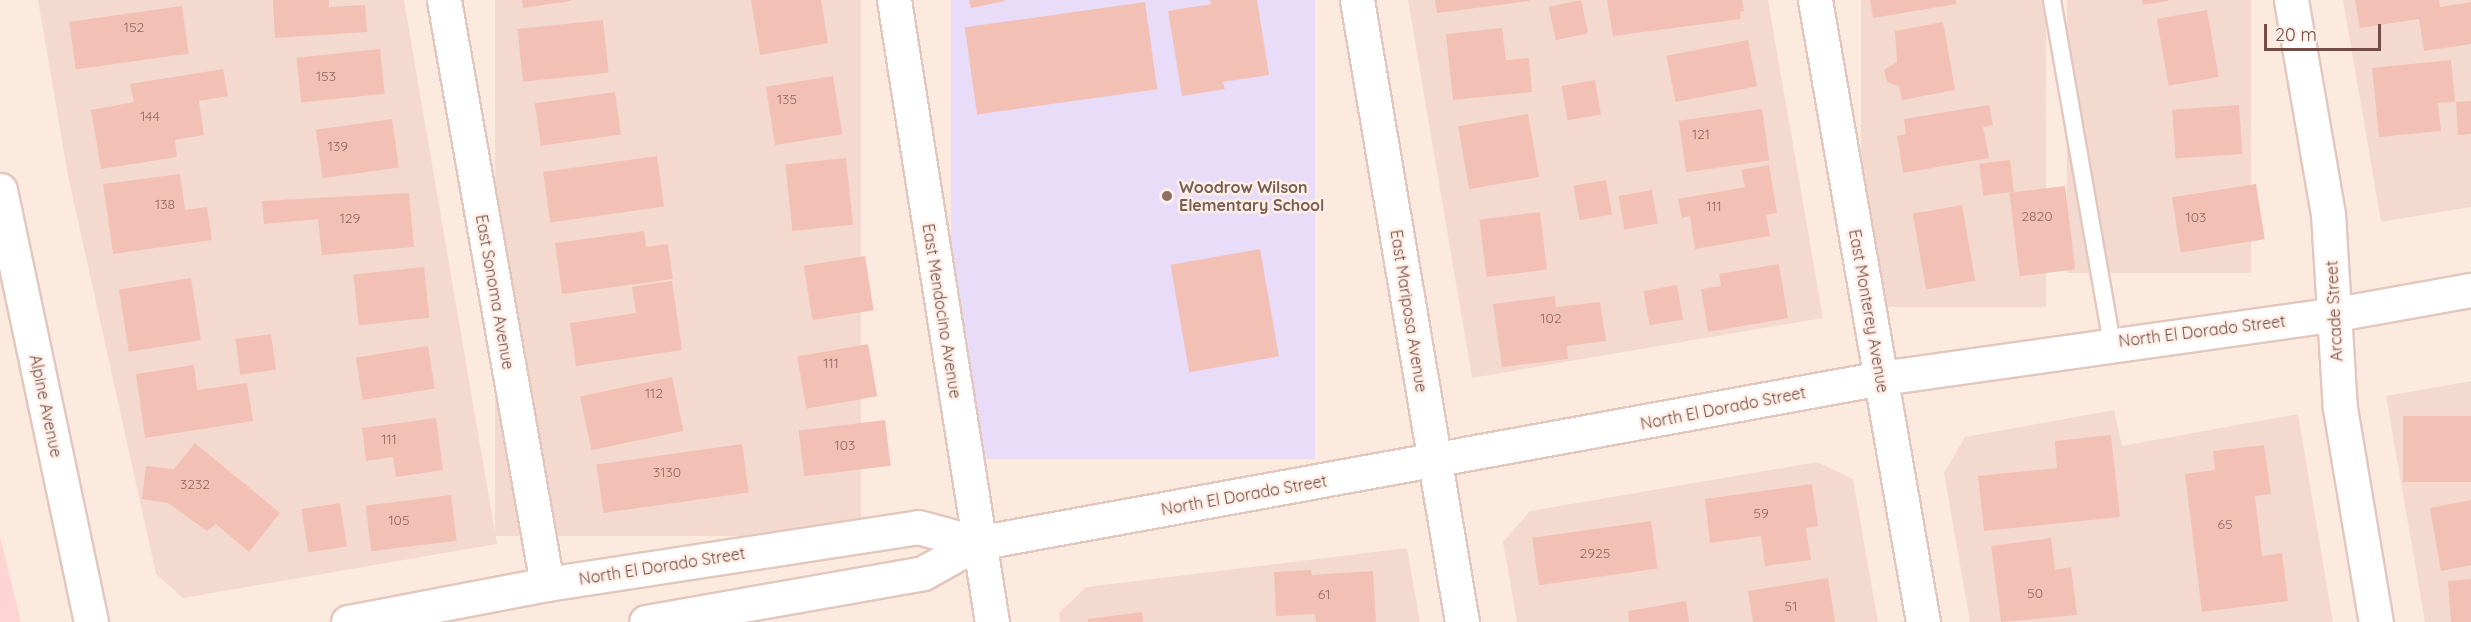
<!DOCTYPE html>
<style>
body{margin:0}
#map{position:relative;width:2471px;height:622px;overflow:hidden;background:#fdeadf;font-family:Quicksand,sans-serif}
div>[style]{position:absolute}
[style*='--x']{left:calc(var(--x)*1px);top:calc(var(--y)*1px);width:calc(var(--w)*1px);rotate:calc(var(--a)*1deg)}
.residential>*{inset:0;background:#f4dace;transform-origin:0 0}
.commercial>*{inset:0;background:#fed5d2}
.education>*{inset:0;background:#e8dcf9;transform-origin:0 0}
.building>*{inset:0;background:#f3c0b6;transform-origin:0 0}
.roads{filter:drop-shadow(2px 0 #e3c7be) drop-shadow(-2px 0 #e3c7be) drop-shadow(0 2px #e3c7be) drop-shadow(0 -2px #e3c7be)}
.service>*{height:16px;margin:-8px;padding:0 8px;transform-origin:8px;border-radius:8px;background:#fff}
.minor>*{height:33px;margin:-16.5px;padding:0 16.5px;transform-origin:16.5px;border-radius:16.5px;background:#fff}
.tertiary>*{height:33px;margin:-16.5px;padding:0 16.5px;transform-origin:16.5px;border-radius:16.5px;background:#fff}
.secondary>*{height:33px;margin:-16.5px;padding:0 16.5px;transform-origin:16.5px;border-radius:16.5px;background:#fff}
.dots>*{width:16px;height:16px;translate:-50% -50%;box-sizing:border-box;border:3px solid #ffefe6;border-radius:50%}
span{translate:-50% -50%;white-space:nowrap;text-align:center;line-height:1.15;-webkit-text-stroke:5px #ffefe6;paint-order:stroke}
.number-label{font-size:14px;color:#936963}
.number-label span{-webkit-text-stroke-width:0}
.education-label{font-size:16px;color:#785e54;font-weight:700}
.left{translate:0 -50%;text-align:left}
.street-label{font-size:16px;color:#734c47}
.scale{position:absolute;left:2264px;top:24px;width:117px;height:27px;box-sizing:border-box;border:3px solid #734c47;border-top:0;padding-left:8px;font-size:18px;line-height:21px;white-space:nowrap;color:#734c47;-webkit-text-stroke:4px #ffefe6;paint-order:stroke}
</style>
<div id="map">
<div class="residential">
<i style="clip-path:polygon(38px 0,404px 0,497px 544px,183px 598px,156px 574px,68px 176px)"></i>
<i style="left:495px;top:0;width:366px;height:536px"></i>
<i style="clip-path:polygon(1408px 0,1768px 0,1823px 318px,1472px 378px)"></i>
<i style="left:1861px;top:0;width:185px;height:307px"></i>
<i style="left:2067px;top:0;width:184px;height:273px"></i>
<i style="clip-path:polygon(2343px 0,2471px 0,2471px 207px,2381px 222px)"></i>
<i style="clip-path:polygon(2471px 381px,2471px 622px,2425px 622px,2386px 396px)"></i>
<i style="clip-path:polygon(2114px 410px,2122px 446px,2298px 414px,2333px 622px,1970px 622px,1944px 473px,1965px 437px)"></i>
<i style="clip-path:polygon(1817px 462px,1853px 479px,1878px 622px,1517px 622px,1503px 542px,1530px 511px)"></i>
<i style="clip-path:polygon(1407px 548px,1420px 622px,1060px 622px,1059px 613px,1086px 587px)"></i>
</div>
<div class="commercial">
<i style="clip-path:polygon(0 537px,21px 622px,0 622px)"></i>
</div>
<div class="education">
<i style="left:951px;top:0;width:364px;height:459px"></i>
</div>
<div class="building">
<i style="clip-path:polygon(273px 0,329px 0,329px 7px,365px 5px,367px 32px,275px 38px)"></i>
<i style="clip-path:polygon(522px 0,571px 0,571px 1px,523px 8px)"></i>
<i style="clip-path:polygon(751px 0,821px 0,828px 43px,760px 55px)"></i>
<i style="clip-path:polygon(969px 0,1005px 0,1005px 1px,971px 8px)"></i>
<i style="clip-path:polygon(1210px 0,1257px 0,1269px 75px,1223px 82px,1225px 89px,1182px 96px,1168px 11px,1211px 4px)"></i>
<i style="clip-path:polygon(1435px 0,1529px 0,1529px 1px,1437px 13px)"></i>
<i style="left:1581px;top:0;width:34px;height:33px;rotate:78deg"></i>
<i style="clip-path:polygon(1607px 0,1742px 0,1744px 11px,1740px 12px,1741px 19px,1613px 36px)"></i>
<i style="clip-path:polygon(1870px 0,1956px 0,1956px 4px,1873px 18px)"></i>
<i style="clip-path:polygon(2142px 0,2168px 0,2168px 1px,2143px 5px)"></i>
<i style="clip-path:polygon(2355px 0,2439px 0,2440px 7px,2471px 2px,2471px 44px,2424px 51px,2419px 19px,2360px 28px)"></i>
<i style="left:1145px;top:2px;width:88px;height:182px;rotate:82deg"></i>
<i style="left:182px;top:6px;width:48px;height:114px;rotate:82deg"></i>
<i style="left:2207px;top:10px;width:68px;height:51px;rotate:80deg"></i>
<i style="left:603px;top:20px;width:53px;height:86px;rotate:84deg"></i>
<i style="clip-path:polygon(1943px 22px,1955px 90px,1902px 100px,1899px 86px,1887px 82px,1884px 70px,1897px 62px,1895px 31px)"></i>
<i style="clip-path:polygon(1502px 28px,1506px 60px,1529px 58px,1532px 92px,1453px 100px,1446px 34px)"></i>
<i style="left:1748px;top:40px;width:47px;height:83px;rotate:79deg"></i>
<i style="left:380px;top:49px;width:45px;height:84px;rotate:84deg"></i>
<i style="clip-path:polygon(2451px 60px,2455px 102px,2438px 103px,2441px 131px,2379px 137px,2372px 68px)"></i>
<i style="clip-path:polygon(223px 69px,228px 96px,199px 101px,204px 135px,175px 140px,177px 157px,101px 169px,91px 110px,134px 102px,130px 84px)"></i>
<i style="left:833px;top:76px;width:59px;height:68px;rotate:81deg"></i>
<i style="left:1595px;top:80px;width:35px;height:34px;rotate:80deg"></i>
<i style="left:615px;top:92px;width:43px;height:81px;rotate:82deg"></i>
<i style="clip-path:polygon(2471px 101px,2471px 134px,2458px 135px,2456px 102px)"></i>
<i style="clip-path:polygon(1989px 105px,1993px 125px,1983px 127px,1989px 158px,1903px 173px,1897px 136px,1906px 134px,1904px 119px)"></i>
<i style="left:2239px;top:105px;width:49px;height:67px;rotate:86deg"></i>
<i style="left:1762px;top:109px;width:52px;height:84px;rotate:82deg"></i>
<i style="left:1528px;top:114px;width:64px;height:71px;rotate:80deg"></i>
<i style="left:392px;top:119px;width:49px;height:77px;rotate:82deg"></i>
<i style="left:657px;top:156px;width:51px;height:115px;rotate:82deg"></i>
<i style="left:846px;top:158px;width:67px;height:61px;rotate:84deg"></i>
<i style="left:2010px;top:160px;width:32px;height:31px;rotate:83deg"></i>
<i style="clip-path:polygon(1769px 165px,1777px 213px,1766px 215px,1770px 236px,1695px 249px,1690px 216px,1682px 218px,1678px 199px,1745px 187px,1741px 170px)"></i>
<i style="clip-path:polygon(180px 174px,185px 210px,207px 207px,212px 240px,113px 254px,103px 184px)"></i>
<i style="left:1606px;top:180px;width:35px;height:33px;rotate:80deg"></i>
<i style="left:2256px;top:184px;width:56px;height:85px;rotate:81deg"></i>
<i style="left:2065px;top:186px;width:84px;height:56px;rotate:83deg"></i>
<i style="left:1652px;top:190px;width:34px;height:34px;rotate:80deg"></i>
<i style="clip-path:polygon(409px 193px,414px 247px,322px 255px,318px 219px,264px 224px,262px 201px)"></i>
<i style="left:1962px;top:205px;width:77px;height:50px;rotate:80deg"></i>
<i style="left:1540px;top:212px;width:58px;height:61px;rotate:83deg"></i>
<i style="clip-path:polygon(644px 231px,646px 247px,668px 244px,673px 279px,562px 294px,555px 243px)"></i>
<i style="left:1260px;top:249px;width:109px;height:91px;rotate:80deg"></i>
<i style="left:865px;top:256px;width:55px;height:62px;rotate:81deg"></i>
<i style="clip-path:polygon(1779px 264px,1788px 318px,1708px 332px,1701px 289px,1721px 286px,1719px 274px)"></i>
<i style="left:424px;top:267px;width:51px;height:71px;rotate:84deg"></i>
<i style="left:191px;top:278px;width:63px;height:73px;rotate:81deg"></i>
<i style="clip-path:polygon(672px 281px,682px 350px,576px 366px,570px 323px,636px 313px,632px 287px)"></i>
<i style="left:1677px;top:285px;width:35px;height:34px;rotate:80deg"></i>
<i style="clip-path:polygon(1555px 296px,1556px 307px,1600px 302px,1606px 341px,1567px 346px,1568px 359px,1502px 367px,1493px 304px)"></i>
<i style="left:271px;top:334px;width:36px;height:36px;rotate:82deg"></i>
<i style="left:868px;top:344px;width:53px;height:72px;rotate:80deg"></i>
<i style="left:428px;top:346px;width:43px;height:73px;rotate:81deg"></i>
<i style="clip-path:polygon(194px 365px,197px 390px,247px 383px,253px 421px,145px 438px,136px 374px)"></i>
<i style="left:672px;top:377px;width:55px;height:94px;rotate:78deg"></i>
<i style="left:2471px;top:416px;width:66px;height:68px;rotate:90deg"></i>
<i style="clip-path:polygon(436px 418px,443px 470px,396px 477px,393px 457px,366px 461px,362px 428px)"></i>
<i style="left:885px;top:420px;width:46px;height:87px;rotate:83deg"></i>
<i style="clip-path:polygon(2111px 435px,2120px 517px,1984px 531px,1978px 476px,2057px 468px,2055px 441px)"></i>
<i style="clip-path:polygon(195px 443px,280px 513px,249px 552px,216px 524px,207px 531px,168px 503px,142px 499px,146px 466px,174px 469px)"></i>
<i style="left:742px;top:444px;width:49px;height:147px;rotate:82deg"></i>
<i style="clip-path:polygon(2264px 445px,2271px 494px,2255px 496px,2262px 556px,2282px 553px,2288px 601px,2202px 612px,2185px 474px,2215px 470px,2213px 451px)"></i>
<i style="clip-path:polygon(1812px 484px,1818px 526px,1806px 528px,1811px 560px,1765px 566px,1761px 536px,1710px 543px,1705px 499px)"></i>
<i style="left:451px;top:495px;width:46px;height:86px;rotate:83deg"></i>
<i style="clip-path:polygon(2471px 500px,2471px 565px,2441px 571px,2430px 508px)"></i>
<i style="left:340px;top:503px;width:44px;height:39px;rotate:81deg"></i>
<i style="left:1651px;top:521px;width:48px;height:120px;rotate:82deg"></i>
<i style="clip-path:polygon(2051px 538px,2055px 570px,2071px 567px,2077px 615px,2001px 622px,1991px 546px)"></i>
<i style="clip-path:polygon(1311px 570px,1312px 575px,1373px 571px,1376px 622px,1316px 622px,1315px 614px,1276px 616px,1274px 572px)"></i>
<i style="clip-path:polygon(1828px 578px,1835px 622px,1753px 622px,1748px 591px)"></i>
<i style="clip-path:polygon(2471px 579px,2471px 622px,2451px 622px,2448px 581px)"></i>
<i style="clip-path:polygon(1686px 601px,1689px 622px,1629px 622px,1628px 611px)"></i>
<i style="clip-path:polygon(1142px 612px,1143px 622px,1088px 622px,1088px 619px)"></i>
</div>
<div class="roads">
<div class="service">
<i style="--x:2052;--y:0;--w:348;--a:80.1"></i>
</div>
<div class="minor">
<i style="--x:444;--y:0;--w:593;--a:80"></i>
<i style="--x:894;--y:0;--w:630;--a:81.05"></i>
<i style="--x:1357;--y:0;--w:631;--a:80.42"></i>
<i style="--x:1815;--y:0;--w:631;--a:80.15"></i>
<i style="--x:2291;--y:0;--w:217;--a:80.2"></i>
<i style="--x:2328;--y:214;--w:194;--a:86.5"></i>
<i style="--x:2340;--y:408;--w:217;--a:80.5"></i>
</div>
<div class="tertiary">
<i style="--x:0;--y:190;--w:441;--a:78.1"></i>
</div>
<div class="secondary">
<i style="--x:348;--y:622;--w:203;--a:-10.8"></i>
<i style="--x:547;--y:584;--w:375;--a:-8.7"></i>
<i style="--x:918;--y:527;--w:61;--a:15.2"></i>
<i style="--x:646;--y:622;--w:281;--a:-10"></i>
<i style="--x:923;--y:573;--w:62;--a:-29.1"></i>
<i style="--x:977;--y:543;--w:919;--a:-10.34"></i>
<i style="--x:1881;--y:378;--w:459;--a:-8"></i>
<i style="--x:2336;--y:314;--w:137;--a:-10.1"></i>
</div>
</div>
<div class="dots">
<i style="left:1167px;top:196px;background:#8d6e63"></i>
</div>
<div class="number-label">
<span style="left:134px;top:27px">152</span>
<span style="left:326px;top:76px">153</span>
<span style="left:787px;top:99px">135</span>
<span style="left:150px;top:116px">144</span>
<span style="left:1701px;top:134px">121</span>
<span style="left:338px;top:146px">139</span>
<span style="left:165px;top:204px">138</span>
<span style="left:1714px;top:206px">111</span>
<span style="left:2037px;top:216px">2820</span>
<span style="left:2196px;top:217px">103</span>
<span style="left:350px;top:218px">129</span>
<span style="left:1551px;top:318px">102</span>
<span style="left:831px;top:363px">111</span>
<span style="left:654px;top:393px">112</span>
<span style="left:389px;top:439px">111</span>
<span style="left:845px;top:445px">103</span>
<span style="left:667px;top:472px">3130</span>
<span style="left:195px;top:484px">3232</span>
<span style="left:1761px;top:513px">59</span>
<span style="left:399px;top:520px">105</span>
<span style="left:2225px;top:524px">65</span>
<span style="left:1595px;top:553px">2925</span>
<span style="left:2035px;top:593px">50</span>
<span style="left:1324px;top:594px">61</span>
<span style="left:1791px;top:606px">51</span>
</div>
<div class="education-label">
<span class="left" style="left:1179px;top:196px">Woodrow Wilson<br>Elementary School</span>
</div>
<div class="street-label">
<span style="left:495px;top:292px;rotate:80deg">East Sonoma Avenue</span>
<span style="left:942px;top:311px;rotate:81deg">East Mendocino Avenue</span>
<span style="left:1409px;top:311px;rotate:81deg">East Mariposa Avenue</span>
<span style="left:1869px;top:311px;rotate:80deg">East Monterey Avenue</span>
<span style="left:2334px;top:311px;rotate:-93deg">Arcade Street</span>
<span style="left:2202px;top:331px;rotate:-7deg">North El Dorado Street</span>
<span style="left:46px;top:406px;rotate:78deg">Alpine Avenue</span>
<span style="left:1723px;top:408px;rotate:-11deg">North El Dorado Street</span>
<span style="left:1244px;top:495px;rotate:-10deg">North El Dorado Street</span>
<span style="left:662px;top:566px;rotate:-9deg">North El Dorado Street</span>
</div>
<div class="scale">20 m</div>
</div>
